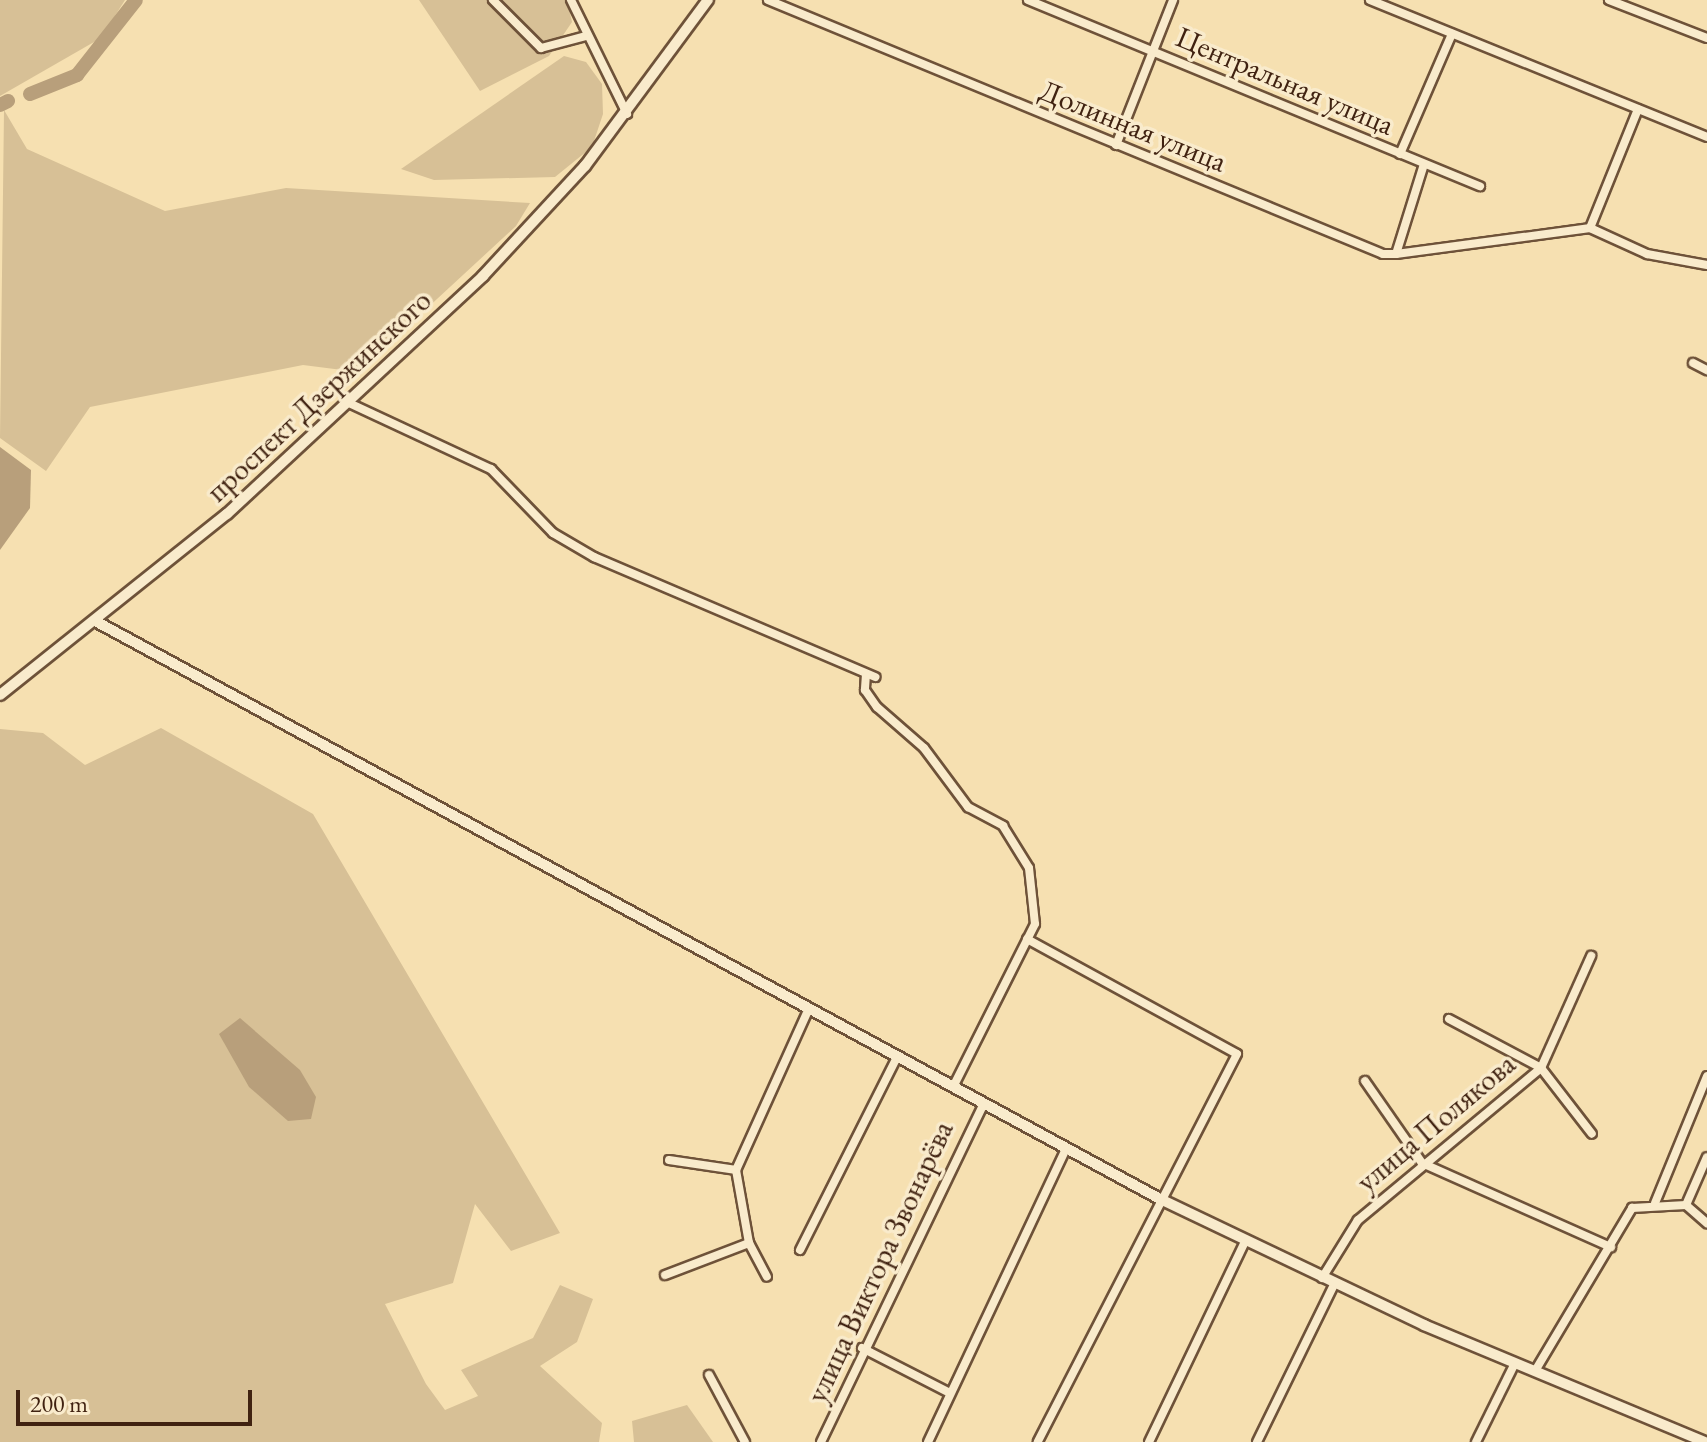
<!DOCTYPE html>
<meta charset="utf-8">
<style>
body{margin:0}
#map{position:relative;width:1707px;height:1442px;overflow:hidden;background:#f6e0b1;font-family:"EB Garamond",serif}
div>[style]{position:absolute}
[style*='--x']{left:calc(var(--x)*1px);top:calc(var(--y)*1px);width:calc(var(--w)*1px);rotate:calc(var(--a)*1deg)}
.green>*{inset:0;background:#d7c096}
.water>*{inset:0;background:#b89f7b}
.river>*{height:14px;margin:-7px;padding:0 7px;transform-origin:7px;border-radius:7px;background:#b89f7b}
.roads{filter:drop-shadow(2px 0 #6e5239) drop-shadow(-2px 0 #6e5239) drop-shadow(0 2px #6e5239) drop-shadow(0 -2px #6e5239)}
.minor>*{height:8px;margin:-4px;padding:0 4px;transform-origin:4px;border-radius:4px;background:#f9ebcc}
.tertiary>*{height:10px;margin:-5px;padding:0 5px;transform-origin:5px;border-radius:5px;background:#f9ebcc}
span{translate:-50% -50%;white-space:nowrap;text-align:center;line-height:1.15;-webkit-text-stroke:7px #f9ebcc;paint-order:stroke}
.street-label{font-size:30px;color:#402211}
.scale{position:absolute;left:16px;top:1390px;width:236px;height:36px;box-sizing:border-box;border:4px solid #402211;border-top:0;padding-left:10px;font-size:24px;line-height:28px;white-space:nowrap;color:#402211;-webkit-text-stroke:6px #f9ebcc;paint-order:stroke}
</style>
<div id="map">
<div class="green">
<i style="clip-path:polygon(0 0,125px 0,101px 38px,0 96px)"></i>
<i style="clip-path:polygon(419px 0,567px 0,572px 22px,549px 56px,480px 91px)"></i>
<i style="clip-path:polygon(564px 56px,586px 62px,602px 84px,603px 114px,592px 147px,555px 177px,434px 180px,401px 169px)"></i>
<i style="clip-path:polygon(4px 110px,27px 149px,165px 211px,286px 188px,530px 203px,516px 226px,358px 372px,303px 365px,90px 407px,46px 471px,0 438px)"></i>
<i style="clip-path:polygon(161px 728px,313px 814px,560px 1233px,511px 1251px,475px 1204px,453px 1283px,385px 1304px,426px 1384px,445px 1410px,478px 1396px,461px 1370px,533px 1338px,560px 1285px,593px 1299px,577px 1342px,540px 1366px,602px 1423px,599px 1442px,0 1442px,0 729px,43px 733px,85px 765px)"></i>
<i style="clip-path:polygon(687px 1405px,713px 1442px,634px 1442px,632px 1421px)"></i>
</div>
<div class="water">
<i style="clip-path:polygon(0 447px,31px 470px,30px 508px,0 550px)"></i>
<i style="clip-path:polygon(240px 1018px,300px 1070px,316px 1097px,311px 1119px,288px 1121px,249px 1087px,219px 1034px)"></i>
</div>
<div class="river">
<i style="--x:30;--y:94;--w:51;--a:-22"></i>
<i style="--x:77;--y:75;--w:95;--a:-51.8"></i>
<i style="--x:0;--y:105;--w:9;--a:-27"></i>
</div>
<div class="roads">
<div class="minor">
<i style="--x:493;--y:0;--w:68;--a:45"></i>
<i style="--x:541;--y:48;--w:47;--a:-14.9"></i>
<i style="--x:571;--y:0;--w:127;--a:63.8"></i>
<i style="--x:768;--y:0;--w:665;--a:22.44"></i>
<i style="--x:1383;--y:254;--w:13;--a:0"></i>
<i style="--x:1396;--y:254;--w:94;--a:-72.7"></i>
<i style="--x:1028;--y:0;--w:489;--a:22.4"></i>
<i style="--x:1370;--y:0;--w:364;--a:22.1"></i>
<i style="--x:1609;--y:0;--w:105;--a:21.2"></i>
<i style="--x:1116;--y:145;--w:156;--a:-68.5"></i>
<i style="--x:1400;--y:154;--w:131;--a:-66.6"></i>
<i style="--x:1590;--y:228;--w:63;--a:24.5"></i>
<i style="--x:1647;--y:254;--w:61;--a:10.4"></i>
<i style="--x:1396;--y:254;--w:196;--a:-7.6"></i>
<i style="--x:1590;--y:228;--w:128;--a:-68"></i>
<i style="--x:1693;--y:363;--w:16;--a:27"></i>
<i style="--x:347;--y:402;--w:159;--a:25"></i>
<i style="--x:491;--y:469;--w:89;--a:45.9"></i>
<i style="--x:553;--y:533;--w:48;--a:30.3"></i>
<i style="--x:594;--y:557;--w:306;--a:23.1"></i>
<i style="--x:866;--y:674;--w:16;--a:94"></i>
<i style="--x:865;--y:690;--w:21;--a:55"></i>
<i style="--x:877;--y:707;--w:62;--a:41.1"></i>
<i style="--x:924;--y:748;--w:74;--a:53.3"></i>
<i style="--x:968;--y:807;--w:40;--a:28"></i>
<i style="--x:1003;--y:826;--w:49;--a:58.2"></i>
<i style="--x:1029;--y:868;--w:56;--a:83.9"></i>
<i style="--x:1035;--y:924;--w:182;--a:116.7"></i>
<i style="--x:1027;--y:939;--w:239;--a:28.7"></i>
<i style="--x:1237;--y:1054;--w:436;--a:117.2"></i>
<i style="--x:1449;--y:1019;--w:104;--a:28"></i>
<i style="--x:1541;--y:1068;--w:83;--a:52.3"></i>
<i style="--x:1365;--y:1081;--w:100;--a:55.2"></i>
<i style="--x:1422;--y:1163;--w:207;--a:24"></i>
<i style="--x:669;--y:1160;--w:68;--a:8.5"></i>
<i style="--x:1655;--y:1203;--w:137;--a:-67.7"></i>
<i style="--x:1686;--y:1205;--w:28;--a:41"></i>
<i style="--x:749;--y:1243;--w:74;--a:-100.1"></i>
<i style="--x:736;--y:1170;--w:178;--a:-65.7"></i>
<i style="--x:749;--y:1243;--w:38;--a:62"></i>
<i style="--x:800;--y:1250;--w:216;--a:-63.3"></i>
<i style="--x:665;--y:1275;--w:90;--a:-20.9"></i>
<i style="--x:1322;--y:1278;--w:68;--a:-58.2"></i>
<i style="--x:1358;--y:1220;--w:238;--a:-39.7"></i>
<i style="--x:1541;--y:1068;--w:123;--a:-65.9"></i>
<i style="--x:862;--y:1348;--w:99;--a:27.1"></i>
<i style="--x:1535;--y:1371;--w:190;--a:-59.2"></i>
<i style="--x:1632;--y:1208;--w:54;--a:-3.2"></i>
<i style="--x:1686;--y:1205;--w:52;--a:-66.4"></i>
<i style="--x:709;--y:1375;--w:76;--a:61.8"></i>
<i style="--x:821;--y:1442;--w:375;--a:-64.3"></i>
<i style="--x:928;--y:1442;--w:324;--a:-64.8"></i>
<i style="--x:1149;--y:1442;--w:222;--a:-64.4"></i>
<i style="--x:1257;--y:1442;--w:175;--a:-63.9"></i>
<i style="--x:1476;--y:1442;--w:88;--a:-63.7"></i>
</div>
<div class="tertiary">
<i style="--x:97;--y:622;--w:1210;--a:28.49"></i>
<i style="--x:1160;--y:1199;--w:293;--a:25.5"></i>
<i style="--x:1424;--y:1325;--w:304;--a:22.6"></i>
<i style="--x:0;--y:695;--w:290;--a:-38.6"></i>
<i style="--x:227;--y:514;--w:350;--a:-42.9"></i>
<i style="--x:483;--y:276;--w:150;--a:-47.2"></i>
<i style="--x:585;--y:166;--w:207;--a:-53.5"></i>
</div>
</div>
<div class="street-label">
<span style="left:1285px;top:81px;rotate:23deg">Центральная улица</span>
<span style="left:1133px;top:126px;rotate:22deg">Долинная улица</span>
<span style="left:319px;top:396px;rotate:-43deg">проспект Дзержинского</span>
<span style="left:1436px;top:1123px;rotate:-40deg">улица Полякова</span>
<span style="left:880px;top:1262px;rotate:-65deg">улица Виктора Звонарёва</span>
</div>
<div class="scale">200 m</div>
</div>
